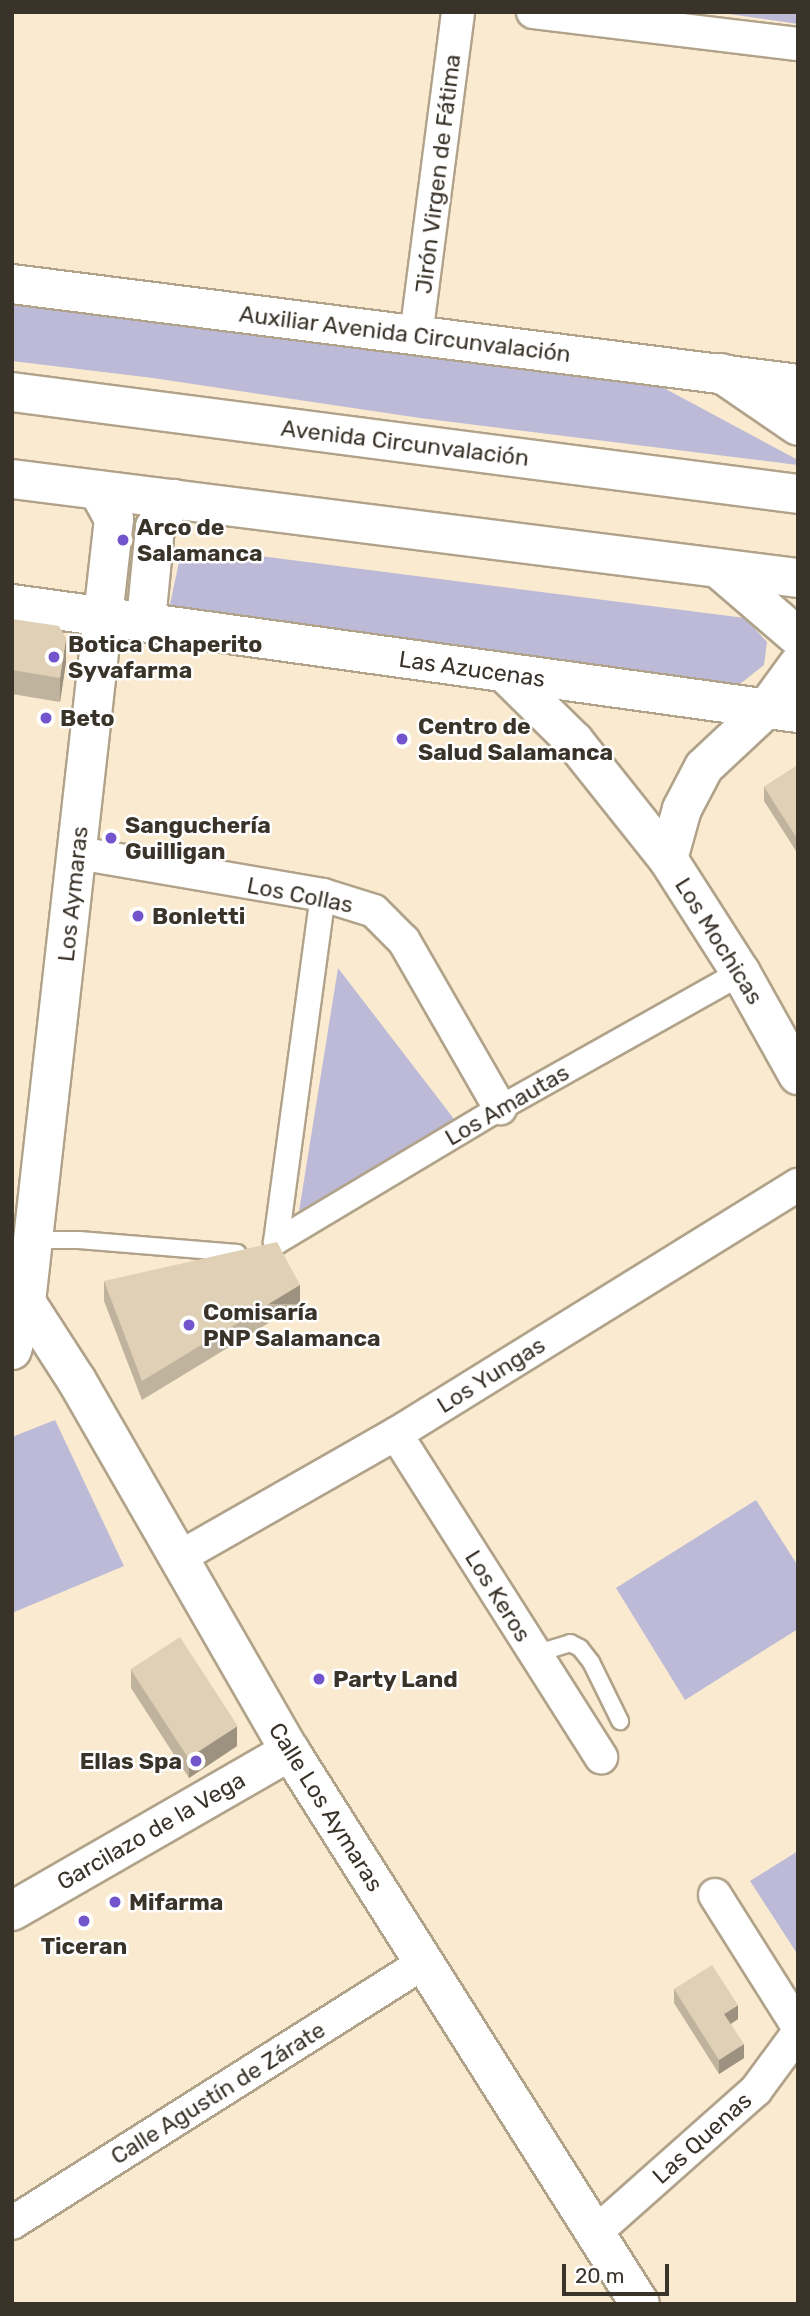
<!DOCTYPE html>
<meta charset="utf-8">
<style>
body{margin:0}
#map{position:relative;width:810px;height:2316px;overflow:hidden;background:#f9ead0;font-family:Rubik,sans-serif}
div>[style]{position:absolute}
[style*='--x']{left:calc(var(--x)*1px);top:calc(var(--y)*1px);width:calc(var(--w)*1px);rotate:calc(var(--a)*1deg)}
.green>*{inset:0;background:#bdbad8}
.roads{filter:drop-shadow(2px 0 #b1a38a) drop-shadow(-2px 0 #b1a38a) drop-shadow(0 2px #b1a38a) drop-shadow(0 -2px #b1a38a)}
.service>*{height:16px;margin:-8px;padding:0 8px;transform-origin:8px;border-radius:8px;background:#fff}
.pedestrian>*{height:24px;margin:-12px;padding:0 12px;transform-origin:12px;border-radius:12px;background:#fff}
.minor>*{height:32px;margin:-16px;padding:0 16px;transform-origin:16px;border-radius:16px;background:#fff}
.tertiary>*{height:38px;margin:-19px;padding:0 19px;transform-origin:19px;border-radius:19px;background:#fff}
.secondary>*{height:38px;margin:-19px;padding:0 19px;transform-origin:19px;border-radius:19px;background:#fff}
.primary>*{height:38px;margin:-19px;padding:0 19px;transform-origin:19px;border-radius:19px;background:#fff}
.wall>*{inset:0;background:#c0b39d}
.shaded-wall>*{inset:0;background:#9c927f;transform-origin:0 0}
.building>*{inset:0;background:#dfd0b6;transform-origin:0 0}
.dots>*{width:19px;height:19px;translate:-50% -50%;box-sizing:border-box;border:4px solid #fff;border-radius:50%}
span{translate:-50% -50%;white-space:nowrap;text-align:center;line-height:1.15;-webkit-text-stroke:5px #fff;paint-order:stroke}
.street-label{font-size:23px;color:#393329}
.poi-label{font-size:23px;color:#393329;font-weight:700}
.left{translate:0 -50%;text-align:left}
.right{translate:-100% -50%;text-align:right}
.frame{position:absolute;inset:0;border:14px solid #393329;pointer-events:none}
.scale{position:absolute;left:562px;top:2264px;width:107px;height:32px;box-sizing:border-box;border:4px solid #393329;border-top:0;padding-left:9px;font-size:21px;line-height:24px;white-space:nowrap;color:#393329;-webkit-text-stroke:5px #fff;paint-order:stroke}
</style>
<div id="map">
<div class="green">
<i style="clip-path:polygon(715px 12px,798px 12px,798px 24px)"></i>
<i style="clip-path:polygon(12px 300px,662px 387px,798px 460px,798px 465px,420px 418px,153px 378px,12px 361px)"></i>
<i style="clip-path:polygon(198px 548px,745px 618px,767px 642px,764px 665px,740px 684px,169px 609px,179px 562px)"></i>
<i style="clip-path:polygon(338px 968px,454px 1119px,298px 1218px)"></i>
<i style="clip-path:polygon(55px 1420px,124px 1566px,12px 1613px,12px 1437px)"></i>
<i style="clip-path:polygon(756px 1500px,798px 1566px,798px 1629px,685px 1700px,616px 1588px)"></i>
<i style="clip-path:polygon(798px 1851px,798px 1955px,750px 1881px)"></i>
</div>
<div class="roads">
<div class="service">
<i style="--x:33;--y:1240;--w:46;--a:0"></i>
<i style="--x:79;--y:1240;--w:159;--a:4.7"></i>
<i style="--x:535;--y:1654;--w:37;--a:-17"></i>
<i style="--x:570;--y:1643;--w:11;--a:27"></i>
<i style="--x:580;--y:1648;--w:18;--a:52"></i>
<i style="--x:591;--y:1662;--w:66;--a:63.8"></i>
</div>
<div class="pedestrian">
<i style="--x:276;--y:1242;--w:261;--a:-30.9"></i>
<i style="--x:500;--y:1108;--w:276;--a:-29.3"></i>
<i style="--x:276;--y:1242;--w:350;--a:-82.3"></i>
</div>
<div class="minor">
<i style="--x:533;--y:12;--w:267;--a:6.9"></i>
<i style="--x:416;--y:336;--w:327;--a:-82.6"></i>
<i style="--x:78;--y:853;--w:249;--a:9.7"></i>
<i style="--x:323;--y:895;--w:53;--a:17.4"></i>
<i style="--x:374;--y:911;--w:42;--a:45"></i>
<i style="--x:404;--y:941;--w:193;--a:60.1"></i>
<i style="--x:396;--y:1434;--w:383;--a:57.6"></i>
<i style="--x:180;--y:1557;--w:249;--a:-29.7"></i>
<i style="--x:396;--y:1434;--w:473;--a:-31.8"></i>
<i style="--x:715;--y:1895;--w:156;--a:57.8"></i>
<i style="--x:12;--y:2223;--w:486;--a:-32.3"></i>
<i style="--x:595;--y:2233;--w:215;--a:-41.6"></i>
<i style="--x:756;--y:2090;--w:71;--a:-53.6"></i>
</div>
<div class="tertiary">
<i style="--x:146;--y:621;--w:94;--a:-84.5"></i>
<i style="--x:155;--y:527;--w:34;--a:-56"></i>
<i style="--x:26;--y:1302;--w:94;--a:57.2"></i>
<i style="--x:77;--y:1381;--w:427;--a:60.1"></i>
<i style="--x:290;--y:1751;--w:654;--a:57.67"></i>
<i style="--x:12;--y:1350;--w:50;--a:-73.7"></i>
<i style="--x:26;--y:1302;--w:788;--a:-83.59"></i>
<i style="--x:114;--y:519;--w:33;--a:-119"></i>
<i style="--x:12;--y:1911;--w:321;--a:-29.9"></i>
</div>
<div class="secondary">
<i style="--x:12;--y:284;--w:792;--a:7.25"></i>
<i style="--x:12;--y:604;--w:794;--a:7.9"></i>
<i style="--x:507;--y:675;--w:94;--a:44.6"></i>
<i style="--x:574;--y:741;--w:151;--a:51.5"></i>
<i style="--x:668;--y:859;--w:135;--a:57.4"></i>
<i style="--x:741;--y:973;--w:117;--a:60.8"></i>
<i style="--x:668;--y:859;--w:52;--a:-74.4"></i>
<i style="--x:682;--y:809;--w:47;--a:-62.4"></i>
<i style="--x:704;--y:767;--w:85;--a:-43.1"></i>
</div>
<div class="primary">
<i style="--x:721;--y:373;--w:93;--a:34.5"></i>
<i style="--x:12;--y:392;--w:793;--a:7.39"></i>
<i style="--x:12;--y:479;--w:792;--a:7.18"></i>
<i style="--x:719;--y:569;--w:104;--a:40.7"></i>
<i style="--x:766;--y:709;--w:54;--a:-54"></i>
</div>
</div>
<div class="wall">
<i style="clip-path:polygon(12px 619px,66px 662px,60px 702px,12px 694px)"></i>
<i style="clip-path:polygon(798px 765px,798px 854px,764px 801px,764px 787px)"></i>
<i style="clip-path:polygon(104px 1281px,300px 1304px,142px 1400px,104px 1301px)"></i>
<i style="clip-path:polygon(131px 1669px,237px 1746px,189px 1778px,131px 1688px)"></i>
<i style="clip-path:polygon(674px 1989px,738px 2019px,731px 2024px,744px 2058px,719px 2074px,674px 2003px)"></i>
</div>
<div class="shaded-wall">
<i style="clip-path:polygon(66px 638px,66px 662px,60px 702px,60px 678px)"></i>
<i style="left:300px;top:1285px;width:19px;height:185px;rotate:90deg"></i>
<i style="clip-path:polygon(237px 1726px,237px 1746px,189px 1778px,189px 1758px)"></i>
<i style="clip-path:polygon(738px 2005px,738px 2019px,724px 2028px,724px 2014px)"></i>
<i style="clip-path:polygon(744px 2044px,744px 2058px,719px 2074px,719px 2060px)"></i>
</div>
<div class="building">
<i style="clip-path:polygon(12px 619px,59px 626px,66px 638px,60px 678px,12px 670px)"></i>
<i style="clip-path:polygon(798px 765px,798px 840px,764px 787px)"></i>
<i style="clip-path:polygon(277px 1242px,300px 1285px,142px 1381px,104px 1281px)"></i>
<i style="left:180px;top:1637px;width:106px;height:59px;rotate:57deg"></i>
<i style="clip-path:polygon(712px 1965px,738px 2005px,724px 2014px,744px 2044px,719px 2060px,674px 1989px)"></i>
</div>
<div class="dots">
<i style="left:123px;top:540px;background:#7254cd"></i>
<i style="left:54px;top:657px;background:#7254cd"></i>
<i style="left:46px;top:718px;background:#7254cd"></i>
<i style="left:402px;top:739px;background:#7254cd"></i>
<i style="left:111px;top:838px;background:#7254cd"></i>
<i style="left:138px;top:916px;background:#7254cd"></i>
<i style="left:189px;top:1325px;background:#7254cd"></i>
<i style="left:319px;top:1679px;background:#7254cd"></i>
<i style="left:196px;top:1761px;background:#7254cd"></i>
<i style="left:115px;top:1902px;background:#7254cd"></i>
<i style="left:84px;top:1921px;background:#7254cd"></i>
</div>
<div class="street-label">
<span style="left:438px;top:174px;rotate:-83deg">Jirón Virgen de Fátima</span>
<span style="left:405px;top:334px;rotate:7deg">Auxiliar Avenida Circunvalación</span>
<span style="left:405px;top:443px;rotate:7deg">Avenida Circunvalación</span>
<span style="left:472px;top:669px;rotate:8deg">Las Azucenas</span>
<span style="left:73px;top:894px;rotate:-84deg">Los Aymaras</span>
<span style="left:300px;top:895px;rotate:11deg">Los Collas</span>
<span style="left:719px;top:941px;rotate:58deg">Los Mochicas</span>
<span style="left:507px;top:1105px;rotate:-30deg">Los Amautas</span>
<span style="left:491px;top:1375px;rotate:-32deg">Los Yungas</span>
<span style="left:498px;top:1596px;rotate:58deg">Los Keros</span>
<span style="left:326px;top:1807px;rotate:58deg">Calle Los Aymaras</span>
<span style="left:151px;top:1831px;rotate:-30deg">Garcilazo de la Vega</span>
<span style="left:218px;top:2093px;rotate:-32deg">Calle Agustín de Zárate</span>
<span style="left:702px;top:2138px;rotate:-42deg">Las Quenas</span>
</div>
<div class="poi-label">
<span class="left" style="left:137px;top:540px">Arco de<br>Salamanca</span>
<span class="left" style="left:68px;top:657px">Botica Chaperito<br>Syvafarma</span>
<span class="left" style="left:60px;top:718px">Beto</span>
<span class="left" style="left:418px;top:739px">Centro de<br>Salud Salamanca</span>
<span class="left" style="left:125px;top:838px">Sanguchería<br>Guilligan</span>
<span class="left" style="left:152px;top:916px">Bonletti</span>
<span class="left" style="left:203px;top:1325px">Comisaría<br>PNP Salamanca</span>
<span class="left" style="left:333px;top:1679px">Party Land</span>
<span class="right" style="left:182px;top:1761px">Ellas Spa</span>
<span class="left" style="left:129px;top:1902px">Mifarma</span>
<span style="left:84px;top:1946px">Ticeran</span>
</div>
<div class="frame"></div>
<div class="scale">20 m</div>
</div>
